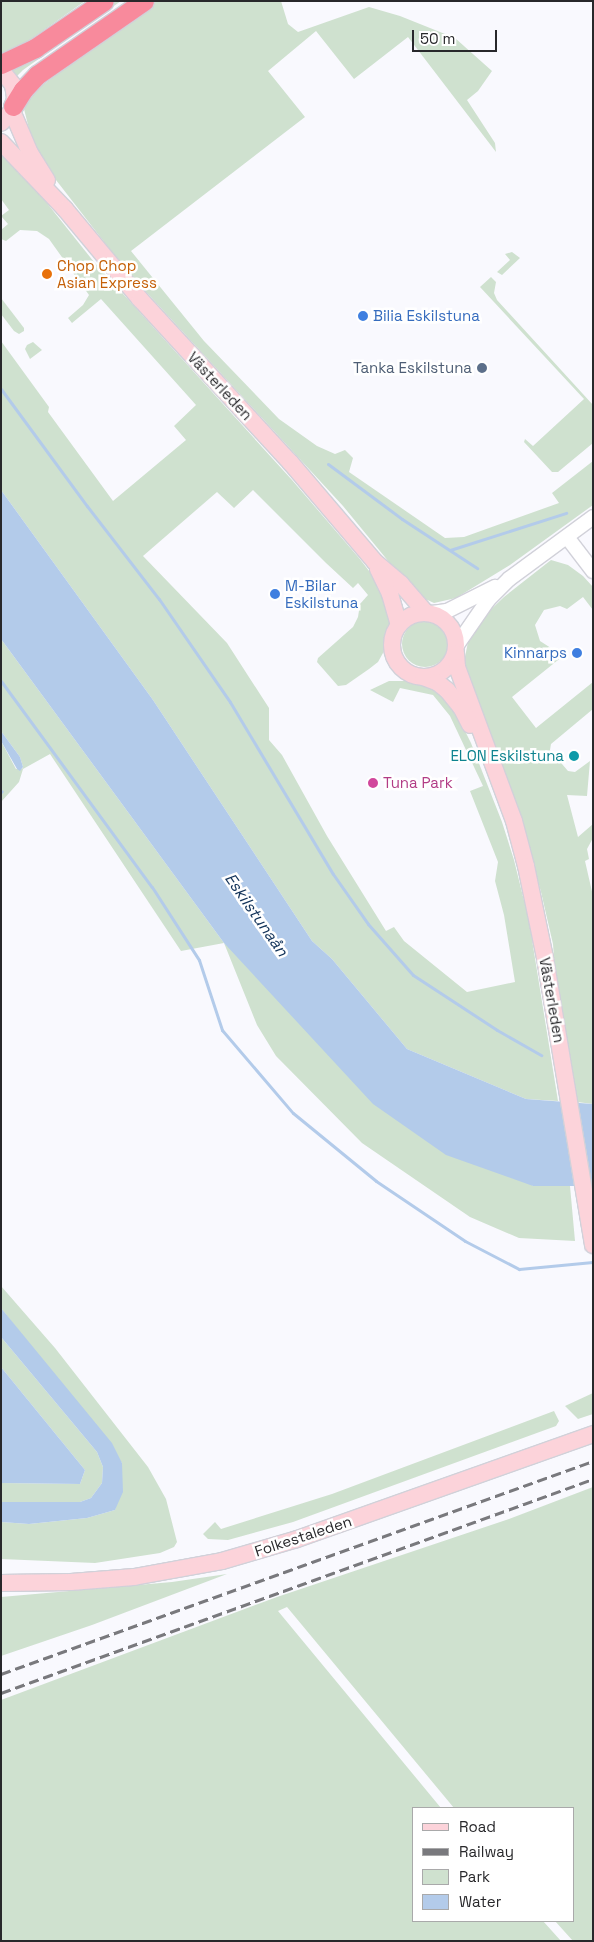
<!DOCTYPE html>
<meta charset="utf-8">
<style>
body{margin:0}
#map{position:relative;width:594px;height:1942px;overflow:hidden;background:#f9f9fe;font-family:"Space Grotesk",sans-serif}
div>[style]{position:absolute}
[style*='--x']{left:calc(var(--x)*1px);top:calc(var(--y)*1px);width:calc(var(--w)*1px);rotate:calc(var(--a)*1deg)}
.green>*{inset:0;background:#cfe1cf}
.round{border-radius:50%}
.water>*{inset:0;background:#b3cbea}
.stream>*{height:3px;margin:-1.5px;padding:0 1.5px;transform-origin:1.5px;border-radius:1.5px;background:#b3cbea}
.roads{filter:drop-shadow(1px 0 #d1d1d9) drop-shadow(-1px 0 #d1d1d9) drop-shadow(0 1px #d1d1d9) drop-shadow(0 -1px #d1d1d9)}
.tertiary>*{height:14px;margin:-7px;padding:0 7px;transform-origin:7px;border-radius:7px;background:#fff}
.secondary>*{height:16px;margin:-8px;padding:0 8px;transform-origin:8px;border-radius:8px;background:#fcd3da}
.secondary>.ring{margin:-8px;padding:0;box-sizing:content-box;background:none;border:16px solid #fcd3da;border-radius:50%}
.trunk>*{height:19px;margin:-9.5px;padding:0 9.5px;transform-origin:9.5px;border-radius:9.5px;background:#f88a9c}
.rail>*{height:3px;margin-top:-1.5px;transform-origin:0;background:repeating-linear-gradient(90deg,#79797d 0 10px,transparent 0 15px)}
.dots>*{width:14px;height:14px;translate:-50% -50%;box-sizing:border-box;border:2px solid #fff;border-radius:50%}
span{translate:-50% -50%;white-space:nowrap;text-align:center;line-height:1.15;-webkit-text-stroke:5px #fff;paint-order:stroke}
.food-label{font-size:15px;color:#c56008}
.left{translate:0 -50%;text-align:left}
.shop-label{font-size:15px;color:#366cbe}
.right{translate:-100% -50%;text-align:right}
.service-label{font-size:15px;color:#4e5e75}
.street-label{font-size:15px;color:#28282b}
.culture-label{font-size:15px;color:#0d838f}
.hotel-label{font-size:15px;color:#b23c85}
.water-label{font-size:16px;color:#113259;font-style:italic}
.frame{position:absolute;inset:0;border:2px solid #28282b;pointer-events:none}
.legend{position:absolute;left:412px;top:1807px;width:162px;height:115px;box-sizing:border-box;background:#fff;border:1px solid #a9a9aa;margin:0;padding:6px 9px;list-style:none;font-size:15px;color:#28282b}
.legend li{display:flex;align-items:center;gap:10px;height:25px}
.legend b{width:25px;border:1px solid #a9a9aa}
.scale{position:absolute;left:412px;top:30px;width:85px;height:22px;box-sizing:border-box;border:2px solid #28282b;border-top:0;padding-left:6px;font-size:15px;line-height:18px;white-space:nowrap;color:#28282b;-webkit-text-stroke:4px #fff;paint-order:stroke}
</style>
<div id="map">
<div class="green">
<i style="clip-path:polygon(1px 1px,85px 1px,17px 49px,1px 54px)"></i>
<i style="clip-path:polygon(112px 1px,121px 1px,23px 70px,16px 77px,10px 68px)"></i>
<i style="clip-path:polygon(153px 1px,281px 1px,288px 24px,298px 32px,369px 7px,400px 16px,455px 38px,492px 71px,478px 91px,467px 100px,495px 143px,496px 152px,408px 37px,354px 79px,316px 31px,268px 71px,305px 117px,131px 251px,204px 341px,279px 419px,317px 446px,335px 454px,345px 450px,353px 458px,349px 472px,445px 538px,464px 537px,559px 503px,552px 493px,593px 461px,593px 505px,510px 565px,456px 598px,434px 603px,421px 597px,398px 573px,343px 506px,126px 270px,35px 153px,22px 101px)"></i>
<i style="clip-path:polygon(1px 152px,23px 173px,94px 262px,292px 480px,359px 558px,380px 585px,392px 617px,383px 653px,378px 662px,369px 669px,346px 685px,338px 686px,317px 662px,318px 658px,353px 627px,358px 617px,360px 604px,368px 595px,358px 583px,353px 588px,326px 563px,253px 490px,234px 508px,217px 492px,143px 556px,227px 643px,269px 708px,269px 740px,282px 755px,327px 836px,386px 931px,394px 927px,404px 941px,467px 992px,515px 982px,504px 915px,495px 881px,498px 862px,470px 791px,483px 786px,450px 716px,433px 695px,400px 688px,393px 702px,370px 690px,389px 681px,406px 681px,428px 686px,445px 697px,456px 713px,471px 743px,502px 822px,514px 860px,529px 921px,558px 1101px,526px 1099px,407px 1049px,332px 959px,312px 941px,153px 700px,1px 490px,1px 341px,49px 407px,48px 412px,113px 501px,186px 440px,174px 426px,196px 405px,101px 299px,72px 323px,68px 318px,83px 305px,89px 295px,49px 239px,37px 231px,20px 230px,6px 241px,1px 239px,1px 230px,8px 224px,1px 216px,9px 210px,1px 199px)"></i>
<i style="clip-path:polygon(512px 252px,520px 258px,502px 275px,497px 272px,510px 260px,505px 254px)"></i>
<i style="clip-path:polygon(491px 277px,496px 282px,494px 293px,497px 300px,593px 405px,593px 443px,558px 472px,552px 472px,524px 442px,525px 439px,533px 446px,584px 399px,480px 287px)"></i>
<i style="clip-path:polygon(1px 298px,24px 328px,24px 331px,19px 334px,14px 331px,1px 314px)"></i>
<i style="clip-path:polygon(33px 342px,42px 350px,30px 359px,25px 349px,27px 345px)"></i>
<i style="clip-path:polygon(551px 560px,568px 565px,583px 576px,593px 587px,593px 610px,583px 597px,567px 609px,560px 606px,544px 610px,535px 625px,540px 641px,554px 650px,558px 649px,563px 656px,512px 697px,536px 728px,593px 682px,593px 709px,551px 744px,550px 750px,568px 771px,575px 772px,590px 761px,587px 796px,567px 795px,578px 837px,593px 824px,593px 838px,587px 849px,589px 859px,585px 861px,593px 896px,593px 1104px,577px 1102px,555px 971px,553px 944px,541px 892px,524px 829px,465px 674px,465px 657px,468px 642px,483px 617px,504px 597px)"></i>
<i class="round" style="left:402px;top:621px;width:46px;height:46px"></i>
<i style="clip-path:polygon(1px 639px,224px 943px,533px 1186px,570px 1186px,575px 1241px,519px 1238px,470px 1217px,362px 1143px,276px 1056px,257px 1025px,224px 943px,181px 951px,50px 754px,23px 769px,19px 782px,1px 802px,1px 741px,16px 769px,22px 769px,23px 767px,20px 757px,1px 731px)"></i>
<i style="clip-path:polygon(1px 1286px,55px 1348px,148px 1467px,166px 1499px,177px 1542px,174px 1547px,160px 1553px,95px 1563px,1px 1559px,1px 1522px,29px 1524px,87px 1518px,115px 1510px,122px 1463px,1px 1308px)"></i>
<i style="clip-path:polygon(1px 1337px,97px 1452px,103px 1467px,102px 1483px,91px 1498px,80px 1502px,1px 1502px,1px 1483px,80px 1484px,85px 1470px,1px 1367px)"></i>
<i style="clip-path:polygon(593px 1393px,593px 1414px,578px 1419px,565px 1406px)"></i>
<i style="clip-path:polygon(554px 1411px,559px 1421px,556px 1426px,293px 1522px,228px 1540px,208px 1539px,203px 1534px,215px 1522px,221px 1529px,332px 1494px)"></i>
<i style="clip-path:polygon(593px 1487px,593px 1941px,573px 1941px,555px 1921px,573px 1921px,573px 1808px,454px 1808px,287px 1607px,278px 1611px,441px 1808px,413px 1808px,413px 1921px,543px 1921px,561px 1941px,1px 1941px,1px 1700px,277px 1597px,509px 1519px)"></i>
<i style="clip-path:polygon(227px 1574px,92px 1625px,1px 1656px,1px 1597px,172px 1582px)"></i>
</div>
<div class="water">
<i style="clip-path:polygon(1px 490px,153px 700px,312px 941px,332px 959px,407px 1049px,526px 1099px,593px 1104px,593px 1186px,533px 1186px,446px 1155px,373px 1104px,224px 943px,1px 639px)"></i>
<i style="clip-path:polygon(1px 731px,20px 757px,23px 767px,20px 771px,17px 769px,1px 741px)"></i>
<i style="clip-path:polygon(1px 1308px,112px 1443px,122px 1463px,123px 1492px,115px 1510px,87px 1518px,29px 1524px,1px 1522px,1px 1502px,80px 1502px,91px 1498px,102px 1483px,103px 1467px,97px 1452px,1px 1337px)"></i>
<i style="clip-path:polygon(1px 1367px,85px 1470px,80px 1484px,1px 1483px)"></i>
</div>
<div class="stream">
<i style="--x:1;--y:389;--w:145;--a:53.7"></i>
<i style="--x:87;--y:506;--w:118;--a:52.3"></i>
<i style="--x:159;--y:599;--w:125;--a:55.4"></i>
<i style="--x:230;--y:702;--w:200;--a:59.1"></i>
<i style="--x:333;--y:874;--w:61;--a:55"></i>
<i style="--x:368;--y:924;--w:68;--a:48.6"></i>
<i style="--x:413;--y:975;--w:100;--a:33.2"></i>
<i style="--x:497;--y:1030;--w:51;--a:29.6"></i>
<i style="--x:328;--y:464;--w:92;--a:36.6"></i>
<i style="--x:402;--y:519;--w:90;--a:33.2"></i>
<i style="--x:450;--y:550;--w:122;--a:-17.7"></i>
<i style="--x:1;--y:681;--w:255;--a:53.8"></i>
<i style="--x:152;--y:887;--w:87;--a:57.2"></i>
<i style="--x:199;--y:960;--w:74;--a:71.8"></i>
<i style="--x:222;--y:1030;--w:109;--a:49.5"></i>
<i style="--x:293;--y:1113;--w:107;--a:39.3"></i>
<i style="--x:376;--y:1181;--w:107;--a:34"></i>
<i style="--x:465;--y:1241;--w:61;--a:27.4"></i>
<i style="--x:519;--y:1269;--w:74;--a:-5.4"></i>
<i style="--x:1;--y:792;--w:1;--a:-45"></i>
</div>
<div class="roads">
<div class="tertiary">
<i style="--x:567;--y:537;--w:43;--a:52.6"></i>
<i style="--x:432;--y:613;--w:15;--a:-8"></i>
<i style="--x:447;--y:611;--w:54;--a:-26.6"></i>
<i style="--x:457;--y:645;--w:55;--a:-55.4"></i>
<i style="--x:488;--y:600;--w:30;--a:-45"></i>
<i style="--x:509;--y:579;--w:104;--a:-36.4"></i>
</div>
<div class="secondary">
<i style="--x:1;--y:70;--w:19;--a:51"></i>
<i style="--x:13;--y:85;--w:13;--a:81"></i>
<i style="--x:15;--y:98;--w:13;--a:103"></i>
<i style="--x:12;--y:111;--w:16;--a:133"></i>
<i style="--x:12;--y:111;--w:46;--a:66.8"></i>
<i style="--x:30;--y:153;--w:32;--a:58"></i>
<i style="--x:1;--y:142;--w:93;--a:46.3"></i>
<i style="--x:65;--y:209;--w:117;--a:50.2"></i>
<i style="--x:140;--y:299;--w:222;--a:47.4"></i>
<i style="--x:290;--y:462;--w:131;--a:49.6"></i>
<i style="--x:375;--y:562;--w:34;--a:40"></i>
<i style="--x:401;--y:584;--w:38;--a:49"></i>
<i style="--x:378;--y:569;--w:28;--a:64"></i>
<i style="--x:390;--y:594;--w:32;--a:74"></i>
<i class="ring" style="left:392px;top:613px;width:48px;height:48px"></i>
<i style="--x:456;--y:653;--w:14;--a:86"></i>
<i style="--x:457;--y:667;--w:164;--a:69.7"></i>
<i style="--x:514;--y:821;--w:47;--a:75.1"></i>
<i style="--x:526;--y:866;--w:94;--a:78.3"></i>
<i style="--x:545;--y:958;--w:291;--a:80.5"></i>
<i style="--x:423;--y:677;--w:15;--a:20"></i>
<i style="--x:437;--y:682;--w:13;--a:39"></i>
<i style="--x:447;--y:690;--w:22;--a:51"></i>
<i style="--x:461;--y:707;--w:20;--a:63"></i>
<i style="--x:1;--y:1583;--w:70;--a:-0.8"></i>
<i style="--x:71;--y:1582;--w:63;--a:-4.5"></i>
<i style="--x:134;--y:1577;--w:89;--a:-10.3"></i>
<i style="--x:222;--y:1561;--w:78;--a:-16.3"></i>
<i style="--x:297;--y:1539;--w:314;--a:-19.5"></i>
</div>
<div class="trunk">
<i style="--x:1;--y:64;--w:38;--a:-25"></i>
<i style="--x:35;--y:48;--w:83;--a:-34.3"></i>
<i style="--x:13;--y:106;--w:19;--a:-58"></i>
<i style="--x:23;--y:90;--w:21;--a:-47"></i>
<i style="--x:37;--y:75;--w:130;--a:-34.7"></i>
</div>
</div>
<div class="rail">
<i style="--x:1;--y:1674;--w:629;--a:-19.79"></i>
<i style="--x:1;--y:1693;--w:629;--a:-19.87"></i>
</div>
<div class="dots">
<i style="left:47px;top:274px;background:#e8710a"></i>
<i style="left:363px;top:316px;background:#3f7fe0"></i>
<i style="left:482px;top:368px;background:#5c6f8a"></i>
<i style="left:275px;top:594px;background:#3f7fe0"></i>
<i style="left:577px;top:653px;background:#3f7fe0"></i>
<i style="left:574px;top:756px;background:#0f9aa8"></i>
<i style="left:373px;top:783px;background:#d1479c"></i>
</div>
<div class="food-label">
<span class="left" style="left:57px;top:274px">Chop Chop<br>Asian Express</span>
</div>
<div class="shop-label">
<span class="left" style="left:373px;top:316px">Bilia Eskilstuna</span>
<span class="left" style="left:285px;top:594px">M-Bilar<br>Eskilstuna</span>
<span class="right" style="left:567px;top:653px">Kinnarps</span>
</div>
<div class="service-label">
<span class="right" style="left:472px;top:368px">Tanka Eskilstuna</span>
</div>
<div class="street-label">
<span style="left:220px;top:386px;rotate:47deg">Västerleden</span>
<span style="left:552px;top:1000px;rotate:80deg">Västerleden</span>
<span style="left:303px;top:1536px;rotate:-18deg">Folkestaleden</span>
</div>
<div class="culture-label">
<span class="right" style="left:564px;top:756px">ELON Eskilstuna</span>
</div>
<div class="hotel-label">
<span class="left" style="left:383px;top:783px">Tuna Park</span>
</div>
<div class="water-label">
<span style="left:256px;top:915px;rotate:55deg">Eskilstunaån</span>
</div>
<div class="frame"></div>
<ul class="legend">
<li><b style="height:6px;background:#fcd3da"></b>Road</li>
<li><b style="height:6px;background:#79797d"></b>Railway</li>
<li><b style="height:14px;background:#cfe1cf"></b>Park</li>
<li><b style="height:14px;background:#b3cbea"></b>Water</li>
</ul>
<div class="scale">50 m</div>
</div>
